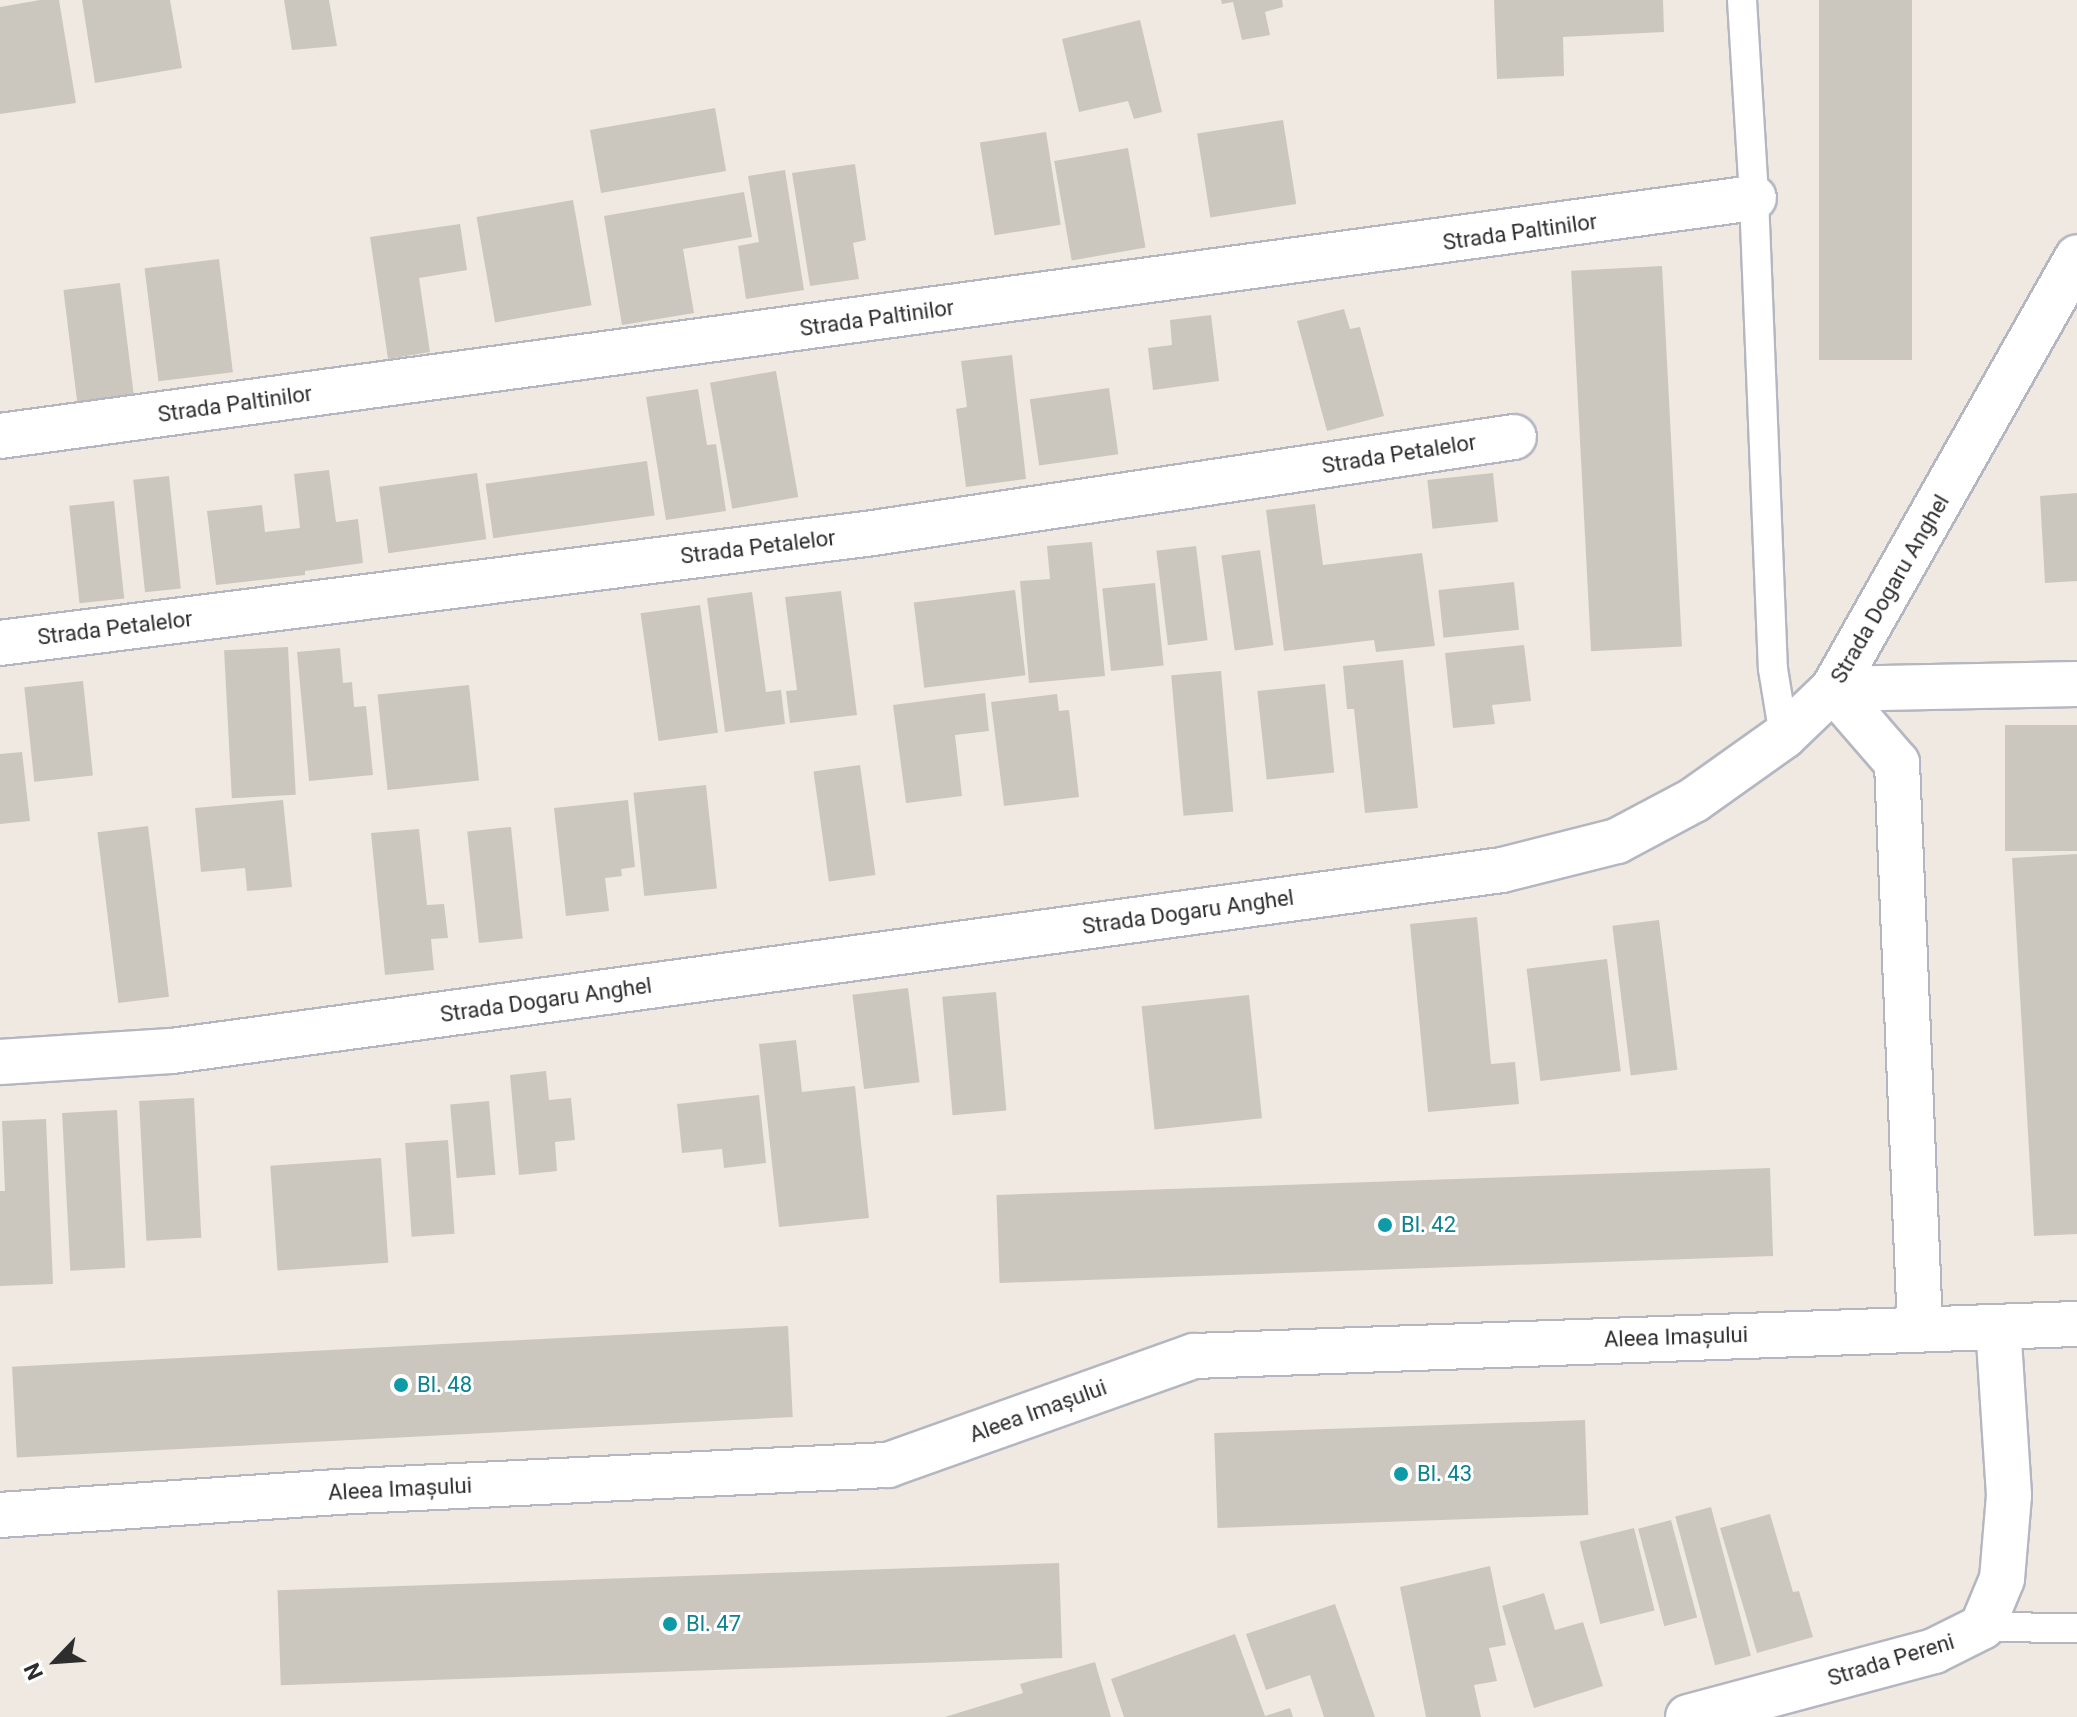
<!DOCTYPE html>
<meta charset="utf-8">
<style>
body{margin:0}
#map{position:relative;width:2077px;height:1717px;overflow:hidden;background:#efe9e1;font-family:Roboto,sans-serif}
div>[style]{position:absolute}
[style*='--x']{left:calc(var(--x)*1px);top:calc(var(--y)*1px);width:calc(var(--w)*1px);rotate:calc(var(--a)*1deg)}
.building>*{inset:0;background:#cbc7bf;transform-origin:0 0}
.roads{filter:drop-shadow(2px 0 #b4b7c1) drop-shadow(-2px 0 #b4b7c1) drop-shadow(0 2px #b4b7c1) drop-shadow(0 -2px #b4b7c1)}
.service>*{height:28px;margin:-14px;padding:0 14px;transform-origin:14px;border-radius:14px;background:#fff}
.minor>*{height:44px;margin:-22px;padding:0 22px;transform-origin:22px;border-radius:22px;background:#fff}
.dots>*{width:22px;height:22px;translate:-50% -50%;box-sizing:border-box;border:4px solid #fff;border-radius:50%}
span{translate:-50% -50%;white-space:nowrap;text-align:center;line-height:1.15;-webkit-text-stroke:6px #fff;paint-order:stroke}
.street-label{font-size:22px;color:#2e2e2e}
.culture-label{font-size:22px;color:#0d838f}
.left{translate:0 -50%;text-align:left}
.north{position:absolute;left:16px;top:1621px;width:80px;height:80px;-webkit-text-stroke:6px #fff;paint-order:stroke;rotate:245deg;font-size:22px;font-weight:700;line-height:32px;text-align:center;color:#2e2e2e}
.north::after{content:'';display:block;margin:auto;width:28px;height:36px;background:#2e2e2e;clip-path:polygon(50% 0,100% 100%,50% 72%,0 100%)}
</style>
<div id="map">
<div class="building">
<i style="clip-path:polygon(40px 0,59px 0,76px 103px,0 114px,0 7px)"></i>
<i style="clip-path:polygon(82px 0,170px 0,182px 68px,95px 83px)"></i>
<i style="clip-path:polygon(284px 0,329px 0,337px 46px,292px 50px)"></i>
<i style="clip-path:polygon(1221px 0,1282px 0,1283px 7px,1265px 12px,1270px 35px,1242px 40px,1233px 2px,1222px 4px)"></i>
<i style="clip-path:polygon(1494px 0,1663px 0,1664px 32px,1563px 37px,1564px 76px,1497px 79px)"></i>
<i style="left:1819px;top:0;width:93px;height:360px"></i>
<i style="clip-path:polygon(1140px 20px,1162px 112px,1134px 119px,1128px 101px,1079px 112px,1062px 39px)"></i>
<i style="left:715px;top:108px;width:64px;height:127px;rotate:80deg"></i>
<i style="left:1283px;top:120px;width:85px;height:87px;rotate:81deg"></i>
<i style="left:1046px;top:132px;width:94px;height:67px;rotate:81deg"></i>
<i style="left:1128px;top:148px;width:101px;height:75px;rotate:80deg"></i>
<i style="clip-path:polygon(855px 164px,866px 240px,853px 243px,859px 279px,810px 286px,792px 173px)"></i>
<i style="clip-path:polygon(785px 170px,804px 290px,746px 299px,738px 246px,759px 242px,748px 176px)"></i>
<i style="clip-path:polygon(744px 192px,752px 237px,683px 249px,694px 313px,622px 325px,604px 216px)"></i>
<i style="left:573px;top:200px;width:107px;height:98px;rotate:80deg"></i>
<i style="clip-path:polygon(460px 224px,467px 270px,419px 278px,430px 352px,388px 359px,370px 237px)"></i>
<i style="left:219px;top:259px;width:114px;height:75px;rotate:83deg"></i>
<i style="left:1662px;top:266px;width:381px;height:91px;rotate:87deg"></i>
<i style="left:120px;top:283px;width:118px;height:57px;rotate:83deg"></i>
<i style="clip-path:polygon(1344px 309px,1350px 329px,1360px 327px,1384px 416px,1327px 431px,1297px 321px)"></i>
<i style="clip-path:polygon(1211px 315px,1219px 381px,1153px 390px,1148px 348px,1172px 345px,1170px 320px)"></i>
<i style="clip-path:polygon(1012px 355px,1026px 479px,966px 487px,956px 409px,967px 407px,961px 361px)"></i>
<i style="left:776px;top:371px;width:128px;height:67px;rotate:80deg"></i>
<i style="left:1109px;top:388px;width:67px;height:80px;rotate:82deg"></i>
<i style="clip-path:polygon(698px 389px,707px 445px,716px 444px,726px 511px,666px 520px,646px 397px)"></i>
<i style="left:647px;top:461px;width:55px;height:163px;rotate:82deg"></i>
<i style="clip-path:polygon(329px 470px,336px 522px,358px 519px,363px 563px,305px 571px,305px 575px,216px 585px,207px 511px,262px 505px,265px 532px,300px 528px,294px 474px)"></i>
<i style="left:477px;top:473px;width:67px;height:99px;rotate:82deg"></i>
<i style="left:1493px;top:473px;width:49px;height:66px;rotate:84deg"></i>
<i style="left:169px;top:476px;width:113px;height:36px;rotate:84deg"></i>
<i style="clip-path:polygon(2077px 493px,2077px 581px,2045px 583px,2040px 496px)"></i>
<i style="left:114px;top:501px;width:98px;height:45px;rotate:84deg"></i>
<i style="clip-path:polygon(1315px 504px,1323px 565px,1422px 553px,1435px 646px,1376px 652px,1374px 640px,1284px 651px,1266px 510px)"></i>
<i style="clip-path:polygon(1092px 542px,1105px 676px,1029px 683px,1020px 581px,1050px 579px,1047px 546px)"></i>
<i style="left:1196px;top:546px;width:95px;height:40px;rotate:83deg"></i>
<i style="left:1260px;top:550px;width:96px;height:39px;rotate:82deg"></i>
<i style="left:1514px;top:582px;width:48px;height:76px;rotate:84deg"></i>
<i style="left:1155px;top:583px;width:83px;height:53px;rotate:84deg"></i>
<i style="left:1015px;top:590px;width:86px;height:102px;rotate:83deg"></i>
<i style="clip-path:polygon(841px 591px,857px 715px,790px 723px,786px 691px,797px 690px,785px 597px)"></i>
<i style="clip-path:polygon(752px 592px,766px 692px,781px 690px,785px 724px,725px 732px,707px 598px)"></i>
<i style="left:700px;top:605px;width:129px;height:60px;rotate:82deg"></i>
<i style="clip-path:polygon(1524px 645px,1531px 701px,1492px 705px,1495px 724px,1453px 728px,1445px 653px)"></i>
<i style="left:288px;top:647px;width:148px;height:64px;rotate:87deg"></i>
<i style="clip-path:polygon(340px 648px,343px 683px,352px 682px,354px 707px,366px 706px,373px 775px,309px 781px,297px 652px)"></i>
<i style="clip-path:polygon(1403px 660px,1418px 808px,1365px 813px,1354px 709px,1347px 709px,1343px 666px)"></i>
<i style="left:1221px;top:671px;width:141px;height:50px;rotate:85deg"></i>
<i style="left:83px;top:681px;width:95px;height:59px;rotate:84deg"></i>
<i style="left:1325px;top:684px;width:89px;height:68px;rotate:84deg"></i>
<i style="left:469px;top:685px;width:96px;height:92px;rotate:84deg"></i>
<i style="clip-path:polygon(985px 693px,989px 731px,955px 735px,962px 796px,906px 803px,893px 705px)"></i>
<i style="clip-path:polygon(1057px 694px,1059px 711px,1069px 710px,1079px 797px,1004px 806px,991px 702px)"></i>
<i style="left:2077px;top:725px;width:126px;height:72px;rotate:90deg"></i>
<i style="clip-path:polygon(22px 752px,30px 821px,0 824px,0 754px)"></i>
<i style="left:860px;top:765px;width:111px;height:47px;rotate:82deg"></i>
<i style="left:706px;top:785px;width:104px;height:73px;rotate:84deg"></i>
<i style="clip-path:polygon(283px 800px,292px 887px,247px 891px,245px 868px,201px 872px,195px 808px)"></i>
<i style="clip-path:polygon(628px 800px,635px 867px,621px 869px,622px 876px,605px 878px,609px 911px,566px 916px,554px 808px)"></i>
<i style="left:148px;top:826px;width:172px;height:51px;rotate:83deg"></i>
<i style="left:511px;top:827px;width:112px;height:44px;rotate:84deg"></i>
<i style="clip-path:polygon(419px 829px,427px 905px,444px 904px,448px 938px,431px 939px,434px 970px,385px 975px,371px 833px)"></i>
<i style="clip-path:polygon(2077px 854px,2077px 1234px,2034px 1236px,2012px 858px)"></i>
<i style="clip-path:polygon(1477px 917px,1491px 1064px,1515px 1062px,1519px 1104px,1428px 1112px,1410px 924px)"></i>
<i style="left:1659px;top:920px;width:151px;height:47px;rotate:83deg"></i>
<i style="left:1607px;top:959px;width:113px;height:81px;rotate:83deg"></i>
<i style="left:908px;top:988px;width:95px;height:56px;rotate:83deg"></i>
<i style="left:996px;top:992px;width:119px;height:54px;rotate:85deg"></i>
<i style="left:1249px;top:995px;width:124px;height:108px;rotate:84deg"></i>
<i style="clip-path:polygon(796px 1040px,802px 1092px,855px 1086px,869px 1218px,779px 1227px,759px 1044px)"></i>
<i style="clip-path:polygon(546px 1071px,549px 1100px,571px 1098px,575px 1140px,555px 1142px,557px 1171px,519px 1175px,510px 1075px)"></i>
<i style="clip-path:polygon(759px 1095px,766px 1163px,724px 1168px,722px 1149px,682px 1153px,677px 1104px)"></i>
<i style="left:194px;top:1098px;width:140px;height:55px;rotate:87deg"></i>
<i style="left:489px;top:1101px;width:74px;height:39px;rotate:85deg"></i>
<i style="left:117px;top:1110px;width:158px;height:55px;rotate:87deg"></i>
<i style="clip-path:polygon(46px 1119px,53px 1284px,0 1286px,0 1191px,5px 1191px,2px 1121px)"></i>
<i style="left:448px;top:1140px;width:94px;height:43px;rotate:86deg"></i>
<i style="left:381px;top:1158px;width:105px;height:111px;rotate:86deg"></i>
<i style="left:1770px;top:1168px;width:88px;height:774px;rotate:88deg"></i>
<i style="left:788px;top:1326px;width:91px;height:777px;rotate:87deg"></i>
<i style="left:1585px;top:1420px;width:95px;height:371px;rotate:88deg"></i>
<i style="left:1711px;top:1507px;width:154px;height:37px;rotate:75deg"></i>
<i style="clip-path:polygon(1770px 1514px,1793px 1592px,1799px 1591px,1813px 1637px,1757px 1653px,1720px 1528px)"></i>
<i style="left:1671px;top:1520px;width:101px;height:34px;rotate:75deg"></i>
<i style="left:1634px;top:1528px;width:85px;height:56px;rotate:76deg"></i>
<i style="left:1059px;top:1563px;width:95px;height:782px;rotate:88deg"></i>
<i style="clip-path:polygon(1490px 1566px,1506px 1645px,1489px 1648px,1497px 1681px,1474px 1685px,1481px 1717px,1426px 1717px,1400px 1587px)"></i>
<i style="clip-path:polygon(1544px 1593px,1555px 1630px,1583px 1622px,1603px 1686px,1534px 1708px,1502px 1606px)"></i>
<i style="clip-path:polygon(1335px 1604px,1375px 1717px,1324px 1717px,1310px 1675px,1266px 1690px,1246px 1634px)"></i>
<i style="clip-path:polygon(1235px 1634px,1265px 1716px,1290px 1708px,1293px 1717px,1124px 1717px,1111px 1679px)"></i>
<i style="clip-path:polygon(1095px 1662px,1111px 1717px,945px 1717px,1023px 1693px,1020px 1684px)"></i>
</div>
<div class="roads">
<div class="service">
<i style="--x:1742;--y:0;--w:198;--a:86.5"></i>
<i style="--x:1754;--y:198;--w:471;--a:87.7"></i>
<i style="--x:1773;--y:669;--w:68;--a:80.7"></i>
<i style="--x:1982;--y:1627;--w:95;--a:0.6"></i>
</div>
<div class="minor">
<i style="--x:0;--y:436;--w:1770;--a:-7.73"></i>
<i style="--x:0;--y:643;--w:880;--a:-7.18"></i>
<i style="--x:873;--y:533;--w:648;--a:-8.52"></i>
<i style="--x:1833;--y:689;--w:98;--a:49.1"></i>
<i style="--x:1897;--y:763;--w:565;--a:87.67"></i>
<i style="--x:1833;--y:689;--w:244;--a:-1.2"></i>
<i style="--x:0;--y:1062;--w:172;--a:-3.7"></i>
<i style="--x:172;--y:1051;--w:1342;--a:-7.75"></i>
<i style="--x:1502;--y:870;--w:119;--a:-14.2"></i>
<i style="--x:1617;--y:841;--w:87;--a:-28"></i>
<i style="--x:1694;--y:800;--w:110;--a:-35.4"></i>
<i style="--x:1784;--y:736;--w:68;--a:-43.8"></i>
<i style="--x:1833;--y:689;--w:496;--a:-60.5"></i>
<i style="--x:0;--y:1515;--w:336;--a:-3.9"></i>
<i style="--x:335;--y:1492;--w:554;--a:-2.8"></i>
<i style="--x:888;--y:1465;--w:325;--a:-19.6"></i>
<i style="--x:1194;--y:1356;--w:884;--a:-2.08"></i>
<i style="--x:1688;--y:1717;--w:255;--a:-15"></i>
<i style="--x:1934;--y:1651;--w:54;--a:-26.6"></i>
<i style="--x:1982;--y:1627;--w:52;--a:-67.4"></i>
<i style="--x:2002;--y:1579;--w:84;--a:-85.2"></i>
<i style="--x:2009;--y:1495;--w:168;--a:-93.7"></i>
</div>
</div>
<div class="dots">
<i style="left:1385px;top:1225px;background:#0f9aa8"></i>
<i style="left:401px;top:1385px;background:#0f9aa8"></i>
<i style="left:1401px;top:1474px;background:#0f9aa8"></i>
<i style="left:670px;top:1624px;background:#0f9aa8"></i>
</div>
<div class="street-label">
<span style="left:1520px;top:232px;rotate:-8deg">Strada Paltinilor</span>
<span style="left:877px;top:318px;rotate:-8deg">Strada Paltinilor</span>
<span style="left:235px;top:404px;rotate:-8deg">Strada Paltinilor</span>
<span style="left:1399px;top:454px;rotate:-9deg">Strada Petalelor</span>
<span style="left:758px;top:547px;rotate:-7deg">Strada Petalelor</span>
<span style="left:1890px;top:589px;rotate:-60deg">Strada Dogaru Anghel</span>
<span style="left:115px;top:628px;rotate:-7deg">Strada Petalelor</span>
<span style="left:1188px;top:912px;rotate:-8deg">Strada Dogaru Anghel</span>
<span style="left:546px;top:1000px;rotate:-8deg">Strada Dogaru Anghel</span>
<span style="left:1676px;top:1337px;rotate:-2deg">Aleea Imașului</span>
<span style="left:1038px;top:1411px;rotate:-20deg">Aleea Imașului</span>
<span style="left:400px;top:1489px;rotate:-3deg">Aleea Imașului</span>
<span style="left:1891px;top:1660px;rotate:-17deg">Strada Pereni</span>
</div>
<div class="culture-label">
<span class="left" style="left:1401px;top:1225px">Bl. 42</span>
<span class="left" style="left:417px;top:1385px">Bl. 48</span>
<span class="left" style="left:1417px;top:1474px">Bl. 43</span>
<span class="left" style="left:686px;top:1624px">Bl. 47</span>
</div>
<div class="north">N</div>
</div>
